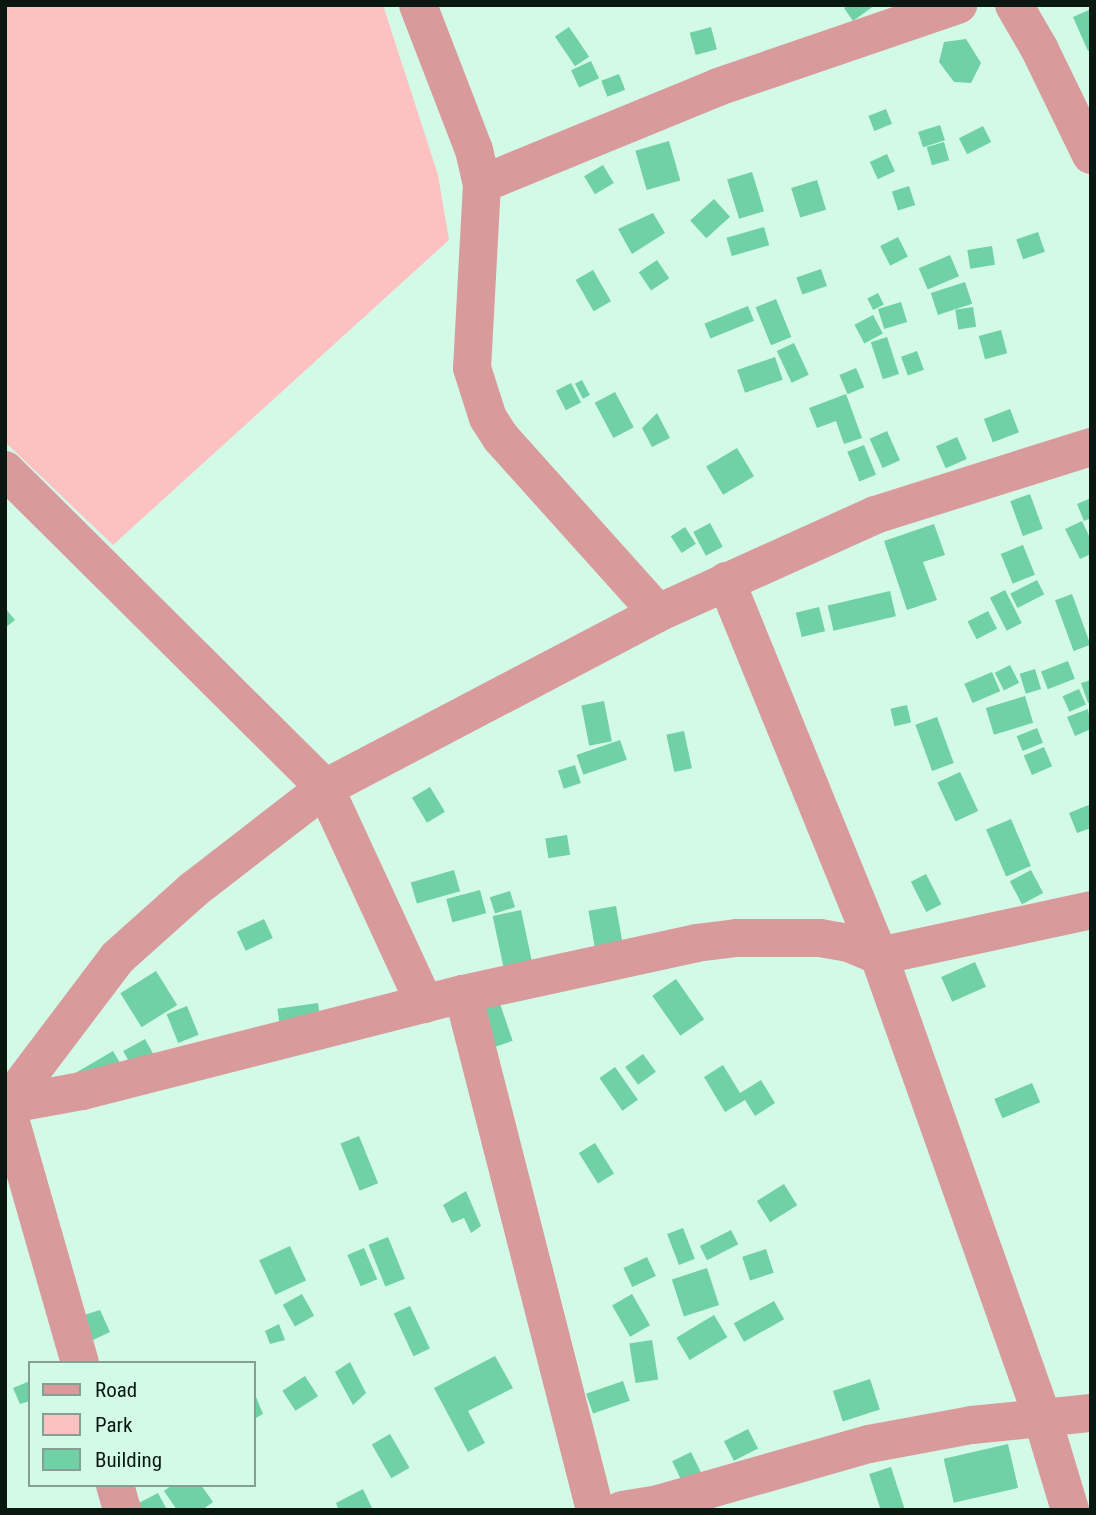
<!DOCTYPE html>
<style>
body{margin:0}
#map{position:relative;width:1096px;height:1515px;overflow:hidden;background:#d3fae7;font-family:"Roboto Condensed",sans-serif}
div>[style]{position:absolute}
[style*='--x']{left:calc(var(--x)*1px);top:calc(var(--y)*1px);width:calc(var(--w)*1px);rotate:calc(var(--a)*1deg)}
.green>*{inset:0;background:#fdc1c2}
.building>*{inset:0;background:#70d0a6;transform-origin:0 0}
.street>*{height:38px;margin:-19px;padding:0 19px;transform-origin:19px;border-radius:19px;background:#d99a9c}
span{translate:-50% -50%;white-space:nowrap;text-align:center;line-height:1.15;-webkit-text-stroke:5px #d3fae7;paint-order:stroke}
.frame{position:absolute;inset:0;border:7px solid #0a1812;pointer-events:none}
.legend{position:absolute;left:28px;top:1361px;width:228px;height:126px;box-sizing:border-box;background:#d3fae7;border:2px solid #83a092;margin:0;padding:9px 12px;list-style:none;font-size:21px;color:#0a1812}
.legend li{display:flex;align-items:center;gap:14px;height:35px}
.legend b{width:35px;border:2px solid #83a092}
</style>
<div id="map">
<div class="green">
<i style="clip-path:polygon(5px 5px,383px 5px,438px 175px,449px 240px,113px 545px,5px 442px)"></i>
</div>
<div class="building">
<i style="clip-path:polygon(848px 5px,875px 5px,853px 21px,844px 8px)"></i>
<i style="clip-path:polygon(1091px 9px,1091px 50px,1088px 51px,1073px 17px)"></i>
<i style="left:569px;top:27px;width:36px;height:17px;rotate:56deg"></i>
<i style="left:711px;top:27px;width:23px;height:22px;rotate:75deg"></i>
<i style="clip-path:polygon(966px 39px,981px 63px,971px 83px,954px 82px,939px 62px,944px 42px)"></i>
<i style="left:591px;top:61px;width:19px;height:22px;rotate:65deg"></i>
<i style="left:619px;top:74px;width:17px;height:19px;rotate:69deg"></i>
<i style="left:886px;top:109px;width:16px;height:19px;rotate:68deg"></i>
<i style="left:940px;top:125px;width:16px;height:23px;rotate:72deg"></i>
<i style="left:983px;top:126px;width:18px;height:27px;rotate:63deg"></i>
<i style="left:669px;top:141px;width:41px;height:35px;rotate:74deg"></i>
<i style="left:944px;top:142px;width:19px;height:18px;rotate:74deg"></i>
<i style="left:887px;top:154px;width:19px;height:19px;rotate:65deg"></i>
<i style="left:603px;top:165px;width:21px;height:22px;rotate:59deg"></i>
<i style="left:752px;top:172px;width:41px;height:26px;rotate:73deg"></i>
<i style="left:817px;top:180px;width:31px;height:27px;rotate:73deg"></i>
<i style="left:909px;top:186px;width:20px;height:18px;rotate:72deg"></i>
<i style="left:714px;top:199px;width:24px;height:32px;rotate:48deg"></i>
<i style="clip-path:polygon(653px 213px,665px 233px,632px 254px,618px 229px)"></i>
<i style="left:764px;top:227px;width:19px;height:39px;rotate:74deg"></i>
<i style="left:1038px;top:232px;width:21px;height:23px;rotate:71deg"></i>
<i style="left:898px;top:237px;width:22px;height:20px;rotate:63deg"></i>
<i style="left:992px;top:246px;width:19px;height:25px;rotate:81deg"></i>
<i style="left:950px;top:255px;width:23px;height:34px;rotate:67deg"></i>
<i style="left:657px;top:260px;width:22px;height:22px;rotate:56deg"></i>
<i style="left:821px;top:269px;width:18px;height:26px;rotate:71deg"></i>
<i style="left:593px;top:270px;width:36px;height:20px;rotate:60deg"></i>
<i style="left:965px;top:282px;width:23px;height:36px;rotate:72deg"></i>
<i style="left:878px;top:293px;width:13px;height:12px;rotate:63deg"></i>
<i style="left:776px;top:299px;width:41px;height:22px;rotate:68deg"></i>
<i style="left:901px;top:302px;width:21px;height:24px;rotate:73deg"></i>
<i style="left:748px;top:306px;width:16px;height:47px;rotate:68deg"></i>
<i style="left:973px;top:307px;width:20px;height:18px;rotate:81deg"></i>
<i style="left:873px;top:315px;width:21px;height:21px;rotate:62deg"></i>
<i style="left:1001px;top:330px;width:24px;height:23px;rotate:75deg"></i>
<i style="left:887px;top:337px;width:39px;height:17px;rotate:72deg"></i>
<i style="left:794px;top:343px;width:35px;height:19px;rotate:65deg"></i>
<i style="left:917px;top:351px;width:20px;height:17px;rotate:70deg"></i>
<i style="left:775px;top:357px;width:24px;height:40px;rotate:71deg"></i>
<i style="left:856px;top:368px;width:21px;height:18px;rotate:67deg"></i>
<i style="left:582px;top:380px;width:17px;height:8px;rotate:62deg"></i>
<i style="left:571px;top:383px;width:22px;height:17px;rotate:63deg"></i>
<i style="left:615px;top:392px;width:40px;height:23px;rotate:62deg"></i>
<i style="clip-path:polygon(846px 394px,862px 438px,844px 444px,836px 421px,817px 428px,809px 408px)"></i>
<i style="left:1010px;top:409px;width:25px;height:28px;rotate:69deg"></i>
<i style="clip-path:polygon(657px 413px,670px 438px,652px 447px,642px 428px)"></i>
<i style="left:887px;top:431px;width:32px;height:19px;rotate:66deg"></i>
<i style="left:957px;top:437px;width:24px;height:23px;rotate:66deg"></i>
<i style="left:864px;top:445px;width:32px;height:18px;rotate:68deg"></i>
<i style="left:737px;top:448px;width:33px;height:36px;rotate:59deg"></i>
<i style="left:1030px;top:494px;width:37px;height:21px;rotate:70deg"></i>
<i style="clip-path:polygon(1091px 498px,1091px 518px,1084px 521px,1077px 504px)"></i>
<i style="clip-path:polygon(1082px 521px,1091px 540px,1091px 554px,1080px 559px,1065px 529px)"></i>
<i style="left:710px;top:523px;width:27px;height:19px;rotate:62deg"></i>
<i style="clip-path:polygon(934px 524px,945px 555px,923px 562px,937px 600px,907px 610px,884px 541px)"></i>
<i style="left:685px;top:527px;width:20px;height:17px;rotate:57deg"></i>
<i style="left:1023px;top:545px;width:32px;height:24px;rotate:68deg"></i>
<i style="left:1037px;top:580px;width:16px;height:30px;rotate:63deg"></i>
<i style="left:1005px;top:590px;width:37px;height:17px;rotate:63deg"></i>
<i style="left:890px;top:591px;width:26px;height:64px;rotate:77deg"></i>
<i style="left:1072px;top:594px;width:54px;height:18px;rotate:70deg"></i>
<i style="left:819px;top:607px;width:25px;height:24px;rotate:76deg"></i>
<i style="clip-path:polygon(5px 608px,15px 620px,5px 628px)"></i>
<i style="left:988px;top:611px;width:20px;height:23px;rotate:63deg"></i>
<i style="left:1068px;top:661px;width:19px;height:29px;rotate:69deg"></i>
<i style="left:1010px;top:665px;width:20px;height:17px;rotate:63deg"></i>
<i style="left:1035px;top:669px;width:21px;height:16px;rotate:73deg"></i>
<i style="left:992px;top:672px;width:21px;height:30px;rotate:67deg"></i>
<i style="clip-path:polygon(1091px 680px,1091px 702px,1088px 703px,1081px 683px)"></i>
<i style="left:1079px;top:689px;width:17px;height:18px;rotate:66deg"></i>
<i style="left:1025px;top:696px;width:28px;height:41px;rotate:73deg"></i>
<i style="left:604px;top:701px;width:41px;height:23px;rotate:79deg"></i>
<i style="left:907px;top:705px;width:18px;height:17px;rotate:77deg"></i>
<i style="clip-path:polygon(1088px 709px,1091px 729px,1075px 736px,1067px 717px)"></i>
<i style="left:937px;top:717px;width:49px;height:23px;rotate:70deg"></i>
<i style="left:1037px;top:728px;width:16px;height:22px;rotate:68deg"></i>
<i style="left:684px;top:731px;width:38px;height:18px;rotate:78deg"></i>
<i style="left:620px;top:740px;width:21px;height:46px;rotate:71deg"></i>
<i style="left:1044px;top:747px;width:21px;height:22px;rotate:67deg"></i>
<i style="left:575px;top:765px;width:19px;height:18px;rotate:72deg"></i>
<i style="left:960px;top:772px;width:43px;height:25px;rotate:65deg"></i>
<i style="left:430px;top:787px;width:29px;height:21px;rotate:59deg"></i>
<i style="clip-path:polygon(1091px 804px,1091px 828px,1077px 833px,1069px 813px)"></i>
<i style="left:1011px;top:819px;width:51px;height:27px;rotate:67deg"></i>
<i style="left:567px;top:835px;width:20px;height:22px;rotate:81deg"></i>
<i style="left:454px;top:870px;width:22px;height:45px;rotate:74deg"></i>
<i style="left:1031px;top:870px;width:26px;height:24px;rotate:62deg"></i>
<i style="left:926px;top:874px;width:34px;height:17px;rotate:63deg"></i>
<i style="left:480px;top:890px;width:24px;height:35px;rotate:75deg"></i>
<i style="left:510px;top:891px;width:17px;height:21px;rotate:73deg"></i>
<i style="left:616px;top:906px;width:48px;height:28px;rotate:80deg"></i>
<i style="left:521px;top:910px;width:60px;height:29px;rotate:78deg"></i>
<i style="left:264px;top:919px;width:21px;height:30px;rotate:65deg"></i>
<i style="left:975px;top:962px;width:27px;height:37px;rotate:66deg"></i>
<i style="left:156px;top:971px;width:40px;height:42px;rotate:58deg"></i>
<i style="left:676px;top:979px;width:49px;height:29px;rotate:55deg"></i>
<i style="left:499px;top:1001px;width:42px;height:36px;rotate:71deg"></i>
<i style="left:318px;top:1003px;width:15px;height:41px;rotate:82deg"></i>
<i style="left:187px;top:1006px;width:31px;height:22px;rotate:68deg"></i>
<i style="left:145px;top:1039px;width:18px;height:25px;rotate:61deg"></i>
<i style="clip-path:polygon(113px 1051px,123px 1068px,72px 1075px)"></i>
<i style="left:643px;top:1054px;width:22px;height:22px;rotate:54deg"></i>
<i style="clip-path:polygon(723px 1065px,740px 1093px,761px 1080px,775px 1103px,755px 1116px,745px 1100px,725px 1112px,704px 1077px)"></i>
<i style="left:615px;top:1067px;width:40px;height:19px;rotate:55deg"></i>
<i style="left:1032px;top:1083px;width:21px;height:41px;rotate:67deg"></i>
<i style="left:359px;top:1136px;width:51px;height:20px;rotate:68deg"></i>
<i style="left:595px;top:1143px;width:36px;height:19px;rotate:58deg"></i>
<i style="left:784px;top:1184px;width:25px;height:32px;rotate:58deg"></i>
<i style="clip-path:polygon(466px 1191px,481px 1226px,471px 1233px,464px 1218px,452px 1223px,443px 1205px)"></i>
<i style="left:683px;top:1228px;width:33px;height:17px;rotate:69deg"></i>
<i style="left:731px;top:1230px;width:16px;height:35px;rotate:63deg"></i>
<i style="left:388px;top:1237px;width:45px;height:21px;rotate:68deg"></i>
<i style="left:290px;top:1246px;width:38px;height:34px;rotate:65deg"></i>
<i style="left:364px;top:1248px;width:34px;height:18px;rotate:67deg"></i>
<i style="left:766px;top:1249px;width:25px;height:25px;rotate:72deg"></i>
<i style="left:647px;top:1257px;width:21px;height:26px;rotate:65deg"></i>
<i style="left:707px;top:1268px;width:39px;height:37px;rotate:72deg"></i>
<i style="left:302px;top:1294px;width:25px;height:22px;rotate:61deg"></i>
<i style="left:632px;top:1294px;width:36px;height:23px;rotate:60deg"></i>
<i style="left:774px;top:1301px;width:21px;height:46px;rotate:61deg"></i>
<i style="left:410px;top:1306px;width:47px;height:18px;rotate:65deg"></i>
<i style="clip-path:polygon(100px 1310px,110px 1332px,93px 1340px,81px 1316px)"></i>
<i style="left:714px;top:1315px;width:26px;height:44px;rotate:59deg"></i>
<i style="clip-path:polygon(279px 1324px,285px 1340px,270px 1344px,265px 1331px)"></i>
<i style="left:652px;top:1340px;width:40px;height:23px;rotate:81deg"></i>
<i style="clip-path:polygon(495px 1356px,513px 1388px,468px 1411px,485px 1443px,468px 1452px,434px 1388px)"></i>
<i style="clip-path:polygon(350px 1362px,366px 1393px,353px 1405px,335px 1372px)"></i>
<i style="left:305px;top:1376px;width:24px;height:27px;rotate:57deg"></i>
<i style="left:870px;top:1379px;width:32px;height:39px;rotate:72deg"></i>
<i style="clip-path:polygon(30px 1381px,30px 1401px,20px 1404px,13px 1388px)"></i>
<i style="left:623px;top:1381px;width:21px;height:39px;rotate:71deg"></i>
<i style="clip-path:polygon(254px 1392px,263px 1414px,254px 1419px)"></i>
<i style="left:748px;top:1429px;width:22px;height:27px;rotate:63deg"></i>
<i style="left:390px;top:1434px;width:39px;height:21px;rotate:60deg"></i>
<i style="left:1008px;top:1444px;width:45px;height:66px;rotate:77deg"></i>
<i style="left:691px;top:1452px;width:30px;height:21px;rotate:64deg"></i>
<i style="left:891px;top:1467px;width:43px;height:23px;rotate:72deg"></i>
<i style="clip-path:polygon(172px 1485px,201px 1485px,213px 1502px,202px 1510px,177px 1510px,164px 1491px)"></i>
<i style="clip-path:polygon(363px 1489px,373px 1510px,339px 1510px,336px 1503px)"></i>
<i style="clip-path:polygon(158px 1493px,167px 1510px,138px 1510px,135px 1505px)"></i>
</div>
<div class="street">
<i style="--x:418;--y:5;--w:155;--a:68.9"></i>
<i style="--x:474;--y:150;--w:35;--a:77"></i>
<i style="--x:482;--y:184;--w:184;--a:93.1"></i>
<i style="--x:472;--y:368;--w:52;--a:72.3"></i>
<i style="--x:488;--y:418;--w:24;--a:57"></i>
<i style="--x:501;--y:438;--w:235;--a:48.1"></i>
<i style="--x:1014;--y:5;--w:50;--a:59.8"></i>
<i style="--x:1039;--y:48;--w:119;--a:64.1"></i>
<i style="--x:482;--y:184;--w:255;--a:-22.3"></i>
<i style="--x:718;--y:87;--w:254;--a:-18.9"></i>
<i style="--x:5;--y:470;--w:451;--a:44.8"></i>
<i style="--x:325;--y:788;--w:238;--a:65.2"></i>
<i style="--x:726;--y:581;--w:405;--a:67.8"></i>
<i style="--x:879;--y:956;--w:489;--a:70.5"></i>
<i style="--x:1042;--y:1417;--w:97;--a:73.2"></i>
<i style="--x:463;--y:994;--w:533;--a:75.65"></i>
<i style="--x:5;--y:1105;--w:78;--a:-10.3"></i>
<i style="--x:82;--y:1091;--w:393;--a:-14.3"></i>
<i style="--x:463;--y:994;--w:239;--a:-12.3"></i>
<i style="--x:696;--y:943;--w:41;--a:-7"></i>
<i style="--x:737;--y:938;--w:83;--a:0"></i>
<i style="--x:820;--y:938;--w:29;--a:10"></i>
<i style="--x:849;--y:943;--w:33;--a:23"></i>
<i style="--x:879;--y:956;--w:217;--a:-12.2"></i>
<i style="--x:80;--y:1363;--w:268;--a:-106"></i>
<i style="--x:6;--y:1105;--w:184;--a:-52.9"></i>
<i style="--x:117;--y:958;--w:102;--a:-41.8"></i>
<i style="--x:193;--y:890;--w:167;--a:-37.7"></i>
<i style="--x:325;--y:788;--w:376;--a:-27.7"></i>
<i style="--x:658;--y:613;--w:238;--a:-24.3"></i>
<i style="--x:875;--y:515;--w:226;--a:-17.5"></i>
<i style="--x:115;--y:1485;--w:26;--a:74"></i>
<i style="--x:622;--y:1510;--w:36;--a:-9"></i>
<i style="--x:658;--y:1504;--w:219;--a:-15.9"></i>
<i style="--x:869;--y:1444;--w:105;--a:-10.5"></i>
<i style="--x:972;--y:1425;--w:120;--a:-5.8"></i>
</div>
<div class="frame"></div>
<ul class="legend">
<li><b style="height:9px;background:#d99a9c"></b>Road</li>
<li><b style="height:19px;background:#fdc1c2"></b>Park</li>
<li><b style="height:19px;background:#70d0a6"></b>Building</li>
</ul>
</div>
